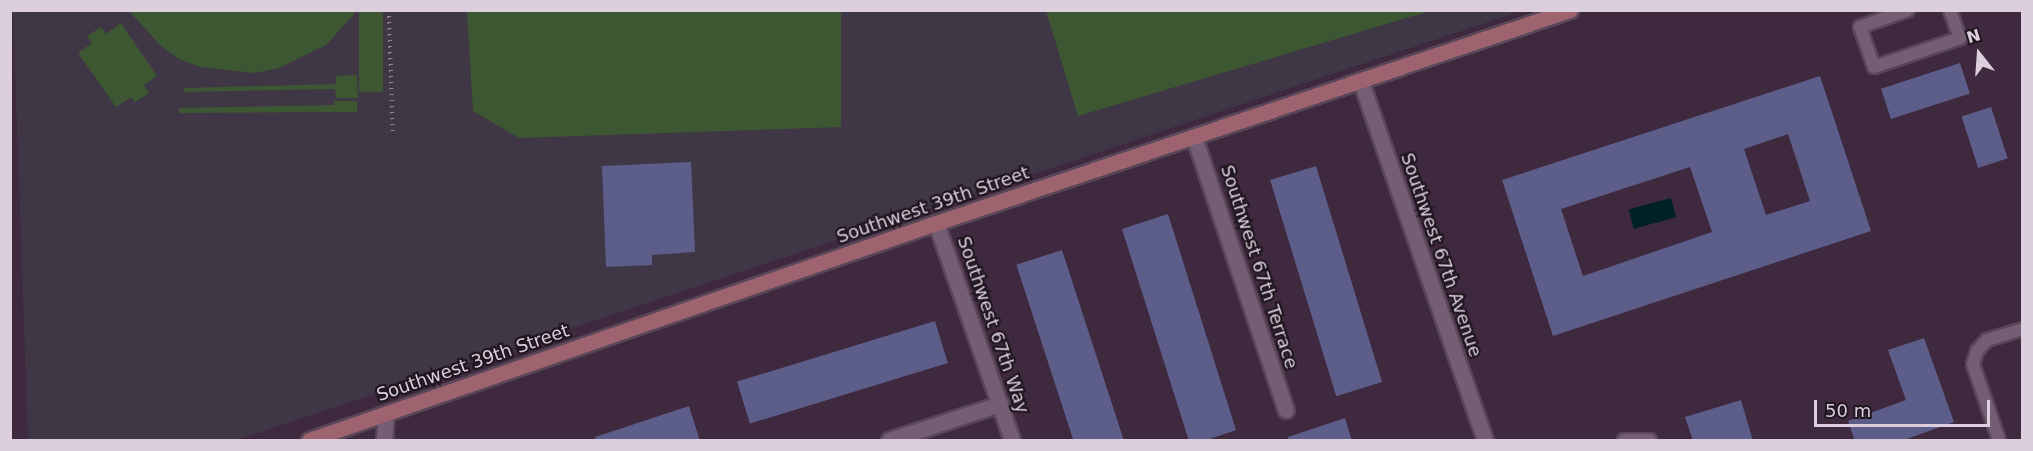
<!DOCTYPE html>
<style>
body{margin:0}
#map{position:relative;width:2033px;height:451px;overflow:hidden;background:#3f293f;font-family:"DejaVu Sans",sans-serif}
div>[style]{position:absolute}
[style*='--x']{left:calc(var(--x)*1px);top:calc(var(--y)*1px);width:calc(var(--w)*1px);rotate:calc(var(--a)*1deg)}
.education>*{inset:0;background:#3f3646}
.green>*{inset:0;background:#3c5732;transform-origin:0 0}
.water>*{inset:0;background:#002227;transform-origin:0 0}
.building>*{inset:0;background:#5d5d8a;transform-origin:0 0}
.path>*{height:4px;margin-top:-2px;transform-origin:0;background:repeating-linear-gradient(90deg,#958495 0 1.5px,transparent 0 6px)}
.roads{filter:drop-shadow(2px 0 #594658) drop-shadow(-2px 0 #594658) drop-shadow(0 2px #594658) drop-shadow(0 -2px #594658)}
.lane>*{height:12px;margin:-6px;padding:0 6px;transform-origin:6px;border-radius:6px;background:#755d74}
.street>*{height:15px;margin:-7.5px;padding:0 7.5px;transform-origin:7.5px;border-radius:7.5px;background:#755d74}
.secondary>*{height:15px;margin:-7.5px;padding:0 7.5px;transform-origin:7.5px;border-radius:7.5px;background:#9d636e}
span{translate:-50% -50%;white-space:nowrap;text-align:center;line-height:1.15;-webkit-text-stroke:4.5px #201620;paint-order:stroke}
.street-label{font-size:18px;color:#dccedc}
.frame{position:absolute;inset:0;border:12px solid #dccedc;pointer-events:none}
.north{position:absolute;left:1949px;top:24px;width:60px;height:60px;-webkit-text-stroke:4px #201620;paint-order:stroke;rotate:343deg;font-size:16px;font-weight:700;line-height:24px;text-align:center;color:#dccedc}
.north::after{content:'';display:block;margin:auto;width:21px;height:27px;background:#dccedc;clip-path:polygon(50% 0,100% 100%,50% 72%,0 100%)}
.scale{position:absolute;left:1814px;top:400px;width:176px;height:27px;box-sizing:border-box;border:3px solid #dccedc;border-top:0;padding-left:8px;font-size:18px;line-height:21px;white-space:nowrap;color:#dccedc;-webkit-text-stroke:4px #201620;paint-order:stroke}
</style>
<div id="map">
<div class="education">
<i style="clip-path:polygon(13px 11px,1521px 11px,237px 440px,28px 440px)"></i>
</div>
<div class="green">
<i style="clip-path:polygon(129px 11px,357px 11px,326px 45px,279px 68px,255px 73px,200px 67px,179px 59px,161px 46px)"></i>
<i style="left:359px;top:11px;width:24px;height:81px"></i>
<i style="clip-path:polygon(467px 11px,841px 11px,841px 127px,519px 138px,473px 111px)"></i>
<i style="clip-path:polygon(1046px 11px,1046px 10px,1430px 11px,1078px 116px)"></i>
<i style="clip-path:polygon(121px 23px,157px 76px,144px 85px,149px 93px,135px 102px,131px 97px,116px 107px,78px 53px,92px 43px,87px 36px,101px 27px,106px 34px)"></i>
<i style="clip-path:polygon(357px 75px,358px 98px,336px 98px,335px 89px,184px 92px,184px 88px,336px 84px,336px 76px)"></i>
<i style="clip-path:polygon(334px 101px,357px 101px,357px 112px,179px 113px,179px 108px,334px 105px)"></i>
</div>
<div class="water">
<i style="left:1671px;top:198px;width:20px;height:44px;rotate:75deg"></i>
</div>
<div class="building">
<i style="left:1960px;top:63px;width:32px;height:83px;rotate:72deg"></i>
<i style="clip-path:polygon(evenodd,1820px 76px,1871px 231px,1553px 336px,1502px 180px,1820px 76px,1788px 134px,1810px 201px,1766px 215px,1744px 149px,1788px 134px,1820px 76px,1690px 167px,1712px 232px,1583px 276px,1561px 209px,1690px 167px)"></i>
<i style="left:1991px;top:107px;width:54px;height:31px;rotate:72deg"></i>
<i style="clip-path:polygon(691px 162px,695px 252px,652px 255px,652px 265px,606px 267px,602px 166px)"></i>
<i style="left:1316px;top:166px;width:226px;height:48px;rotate:73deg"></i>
<i style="clip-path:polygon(1168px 214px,1236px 430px,1204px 441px,1189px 441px,1122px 229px)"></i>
<i style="left:1062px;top:250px;width:201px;height:48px;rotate:72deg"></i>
<i style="left:935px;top:321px;width:44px;height:207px;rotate:73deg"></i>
<i style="clip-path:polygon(1924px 338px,1954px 422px,1901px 441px,1855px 441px,1848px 421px,1906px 400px,1888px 350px)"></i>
<i style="clip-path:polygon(1741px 400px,1753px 441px,1693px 441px,1685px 417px)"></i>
<i style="clip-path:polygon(689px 406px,700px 441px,596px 441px,595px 437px)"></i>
<i style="clip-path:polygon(1345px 418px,1352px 441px,1288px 441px,1288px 437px)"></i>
</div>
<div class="path">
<i style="--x:389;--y:10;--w:125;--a:88.2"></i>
</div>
<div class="roads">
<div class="lane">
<i style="--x:1908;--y:10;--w:51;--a:160.5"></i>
<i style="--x:1860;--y:27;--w:42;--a:70.7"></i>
<i style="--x:1874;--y:67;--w:91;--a:-18.6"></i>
<i style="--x:1960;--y:38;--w:30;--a:-110"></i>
<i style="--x:1624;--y:440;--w:26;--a:0"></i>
<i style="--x:1999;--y:440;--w:80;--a:-108.9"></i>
<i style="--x:1973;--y:364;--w:14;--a:-73"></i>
<i style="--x:1977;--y:351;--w:15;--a:-48"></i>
<i style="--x:1987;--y:340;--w:37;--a:-17"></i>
</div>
<div class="street">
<i style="--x:1361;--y:82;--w:379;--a:70.9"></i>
<i style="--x:1194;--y:137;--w:288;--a:71.4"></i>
<i style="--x:936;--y:223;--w:230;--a:70.7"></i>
<i style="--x:384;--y:440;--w:26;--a:-86"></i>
<i style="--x:889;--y:440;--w:117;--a:-18"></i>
</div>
<div class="secondary">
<i style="--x:309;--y:440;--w:663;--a:-19.09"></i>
<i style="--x:936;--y:223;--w:669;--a:-18.57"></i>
</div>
</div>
<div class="street-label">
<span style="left:933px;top:205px;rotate:-19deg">Southwest 39th Street</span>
<span style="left:1441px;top:255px;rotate:71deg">Southwest 67th Avenue</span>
<span style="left:1259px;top:267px;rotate:72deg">Southwest 67th Terrace</span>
<span style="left:993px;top:325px;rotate:71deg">Southwest 67th Way</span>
<span style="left:473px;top:363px;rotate:-19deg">Southwest 39th Street</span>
</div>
<div class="frame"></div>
<div class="north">N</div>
<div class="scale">50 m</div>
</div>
